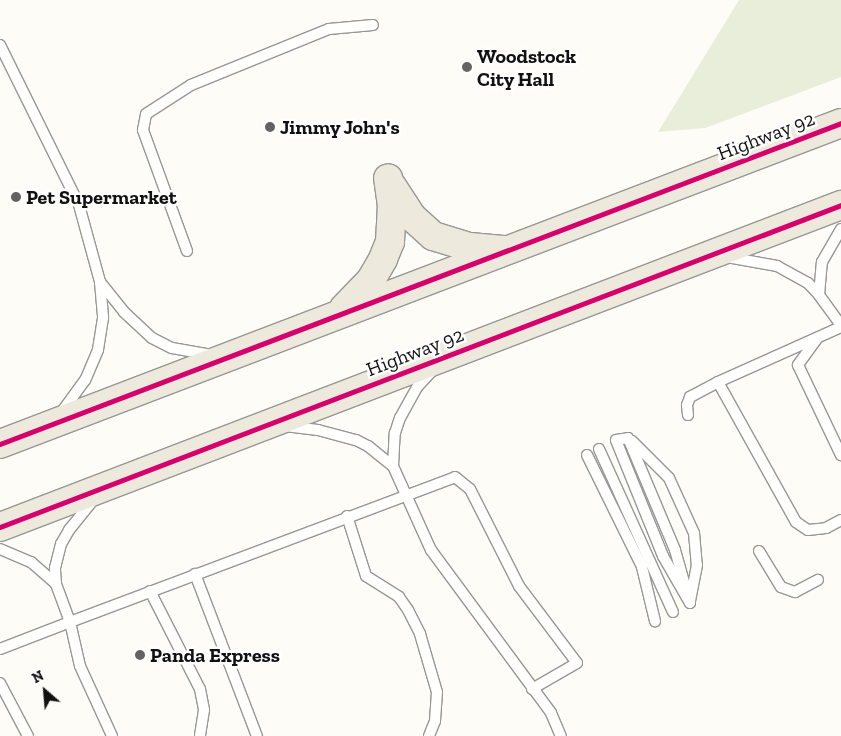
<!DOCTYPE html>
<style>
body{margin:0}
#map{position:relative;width:841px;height:736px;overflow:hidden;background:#fdfcf7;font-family:"Zilla Slab",serif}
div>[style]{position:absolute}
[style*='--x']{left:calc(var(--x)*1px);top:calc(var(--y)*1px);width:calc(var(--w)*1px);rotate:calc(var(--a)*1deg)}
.cemetery>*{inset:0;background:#e9eedb}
.roads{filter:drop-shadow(1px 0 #979795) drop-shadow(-1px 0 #979795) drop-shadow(0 1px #979795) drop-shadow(0 -1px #979795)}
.lane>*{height:10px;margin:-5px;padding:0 5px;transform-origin:5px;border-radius:5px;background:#fffffe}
.primary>*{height:28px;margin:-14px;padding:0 14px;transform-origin:14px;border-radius:14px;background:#ede9dc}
.cycleway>*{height:5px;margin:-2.5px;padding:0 2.5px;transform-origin:2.5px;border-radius:2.5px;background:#d6006c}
.dots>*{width:14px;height:14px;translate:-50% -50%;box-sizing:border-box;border:2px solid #fff;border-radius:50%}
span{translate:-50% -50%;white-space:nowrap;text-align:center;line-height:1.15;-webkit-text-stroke:5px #fff;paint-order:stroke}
.poi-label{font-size:20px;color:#111;font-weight:700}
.left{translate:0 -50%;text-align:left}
.street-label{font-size:20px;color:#111}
.north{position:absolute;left:20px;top:666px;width:50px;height:50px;-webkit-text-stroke:4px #fff;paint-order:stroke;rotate:333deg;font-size:14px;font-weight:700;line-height:20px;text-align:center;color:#111}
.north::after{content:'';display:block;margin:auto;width:18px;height:22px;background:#111;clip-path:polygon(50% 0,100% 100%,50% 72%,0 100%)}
</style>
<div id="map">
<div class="cemetery">
<i style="clip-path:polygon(739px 0,841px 0,841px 77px,705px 128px,658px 132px)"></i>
</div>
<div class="roads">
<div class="lane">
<i style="--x:0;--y:45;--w:178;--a:63.7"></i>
<i style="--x:79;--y:205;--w:80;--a:74.7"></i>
<i style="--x:100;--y:282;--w:36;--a:85"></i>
<i style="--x:103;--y:318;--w:32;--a:99"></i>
<i style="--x:98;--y:350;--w:33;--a:113"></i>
<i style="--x:85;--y:380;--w:39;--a:126"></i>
<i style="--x:187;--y:251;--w:129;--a:-110"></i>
<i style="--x:143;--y:130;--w:16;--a:-79"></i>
<i style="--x:146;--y:114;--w:54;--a:-32.8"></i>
<i style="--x:191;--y:85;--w:149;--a:-22.1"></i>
<i style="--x:329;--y:29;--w:44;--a:-5.2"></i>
<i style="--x:727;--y:257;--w:51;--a:10.2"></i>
<i style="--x:777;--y:266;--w:35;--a:29"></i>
<i style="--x:808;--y:283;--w:16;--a:47"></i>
<i style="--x:819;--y:295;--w:33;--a:-85"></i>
<i style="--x:822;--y:262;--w:38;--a:-60"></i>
<i style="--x:100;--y:282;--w:38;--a:51"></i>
<i style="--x:124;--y:312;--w:38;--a:43"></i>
<i style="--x:152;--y:338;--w:22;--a:27"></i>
<i style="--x:172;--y:348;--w:39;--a:10"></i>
<i style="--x:819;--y:295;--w:37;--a:54"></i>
<i style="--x:816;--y:340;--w:31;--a:126"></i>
<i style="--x:798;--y:365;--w:100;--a:64.5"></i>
<i style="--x:718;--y:382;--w:135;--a:-24.1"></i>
<i style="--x:688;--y:415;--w:10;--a:-96"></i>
<i style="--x:687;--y:405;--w:9;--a:-69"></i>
<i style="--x:690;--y:397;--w:32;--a:-28"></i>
<i style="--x:718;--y:382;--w:160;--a:60.9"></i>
<i style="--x:796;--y:522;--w:14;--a:34"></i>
<i style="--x:808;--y:530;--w:18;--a:-6"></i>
<i style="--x:826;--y:528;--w:17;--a:-28"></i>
<i style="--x:285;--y:426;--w:33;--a:7"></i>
<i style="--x:318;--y:430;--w:39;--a:15"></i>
<i style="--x:356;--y:440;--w:13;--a:27"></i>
<i style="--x:368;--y:446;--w:32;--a:39"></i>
<i style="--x:393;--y:466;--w:33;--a:-87"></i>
<i style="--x:395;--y:433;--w:16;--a:-72"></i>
<i style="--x:400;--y:418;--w:37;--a:-61"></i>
<i style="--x:418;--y:386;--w:21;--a:-47"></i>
<i style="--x:628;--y:438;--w:121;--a:67.2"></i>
<i style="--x:675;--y:550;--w:55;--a:74.2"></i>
<i style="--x:690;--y:603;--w:54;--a:-119.9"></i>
<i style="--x:663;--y:556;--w:125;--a:-112.1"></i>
<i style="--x:616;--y:440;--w:12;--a:-9"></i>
<i style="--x:632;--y:441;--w:52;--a:45"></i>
<i style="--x:669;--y:478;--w:60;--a:65.6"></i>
<i style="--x:694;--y:533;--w:32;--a:85"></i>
<i style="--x:697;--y:565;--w:36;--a:101"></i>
<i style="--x:599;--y:449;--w:179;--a:65.6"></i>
<i style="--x:587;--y:455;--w:125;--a:63.8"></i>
<i style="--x:642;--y:567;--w:56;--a:76.5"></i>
<i style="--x:393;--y:466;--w:92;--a:65.7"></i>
<i style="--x:431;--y:550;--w:202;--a:53.6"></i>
<i style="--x:551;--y:713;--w:25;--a:67"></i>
<i style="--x:347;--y:516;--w:63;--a:72.4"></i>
<i style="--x:366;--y:576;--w:39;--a:32"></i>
<i style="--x:399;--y:597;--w:16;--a:55"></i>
<i style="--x:408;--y:610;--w:27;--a:63"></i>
<i style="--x:420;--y:634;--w:60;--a:73.7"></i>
<i style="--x:437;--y:692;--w:29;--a:94"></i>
<i style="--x:435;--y:721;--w:16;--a:112"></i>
<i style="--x:0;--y:549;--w:34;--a:23"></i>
<i style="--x:31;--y:562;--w:33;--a:41"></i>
<i style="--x:56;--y:584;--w:16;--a:-94"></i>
<i style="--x:55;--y:568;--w:25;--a:-76"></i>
<i style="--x:61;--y:544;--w:16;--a:-60"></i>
<i style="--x:69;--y:530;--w:40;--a:-51"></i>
<i style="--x:759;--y:551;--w:42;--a:58.6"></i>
<i style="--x:781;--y:587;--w:15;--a:20"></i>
<i style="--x:795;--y:592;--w:26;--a:-28"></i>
<i style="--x:195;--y:574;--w:173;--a:69.1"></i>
<i style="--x:56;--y:584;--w:40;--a:69.8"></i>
<i style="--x:70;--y:622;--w:411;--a:-20.6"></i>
<i style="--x:455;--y:477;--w:19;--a:39"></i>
<i style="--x:470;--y:489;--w:109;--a:63.2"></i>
<i style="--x:519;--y:586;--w:96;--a:53"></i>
<i style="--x:577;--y:663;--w:52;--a:150"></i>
<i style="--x:150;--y:591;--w:110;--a:63"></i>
<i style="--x:200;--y:689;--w:21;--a:79"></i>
<i style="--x:204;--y:710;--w:26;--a:99"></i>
<i style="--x:0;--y:649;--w:75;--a:-21.1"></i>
<i style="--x:70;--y:622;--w:45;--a:77.2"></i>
<i style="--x:80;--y:666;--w:77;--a:65.4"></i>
<i style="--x:0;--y:683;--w:60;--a:62.2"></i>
</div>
<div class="primary">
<i style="--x:392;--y:186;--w:37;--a:57"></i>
<i style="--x:412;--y:217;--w:28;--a:42"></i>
<i style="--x:433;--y:236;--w:39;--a:17"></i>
<i style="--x:470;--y:247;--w:33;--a:5"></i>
<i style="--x:344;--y:308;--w:39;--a:-46"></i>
<i style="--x:371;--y:280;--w:24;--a:-60"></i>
<i style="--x:383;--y:259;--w:18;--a:-68"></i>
<i style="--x:390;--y:242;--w:36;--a:-87"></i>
<i style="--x:392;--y:206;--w:28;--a:-98"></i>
<i style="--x:0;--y:444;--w:900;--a:-20.89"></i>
<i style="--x:0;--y:527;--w:901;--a:-20.95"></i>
</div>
</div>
<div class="cycleway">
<i style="--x:0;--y:444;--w:900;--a:-20.89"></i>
<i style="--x:0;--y:527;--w:901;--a:-20.95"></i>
</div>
<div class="dots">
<i style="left:467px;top:67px;background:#646362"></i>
<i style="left:270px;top:127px;background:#646362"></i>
<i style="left:16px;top:197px;background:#646362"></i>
<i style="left:140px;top:655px;background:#646362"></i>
</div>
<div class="poi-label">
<span class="left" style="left:477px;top:68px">Woodstock<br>City Hall</span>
<span class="left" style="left:280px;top:127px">Jimmy John's</span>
<span class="left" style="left:26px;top:197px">Pet Supermarket</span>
<span class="left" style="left:150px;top:655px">Panda Express</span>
</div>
<div class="street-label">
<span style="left:766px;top:136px;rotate:-21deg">Highway 92</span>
<span style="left:415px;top:352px;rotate:-21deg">Highway 92</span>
</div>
<div class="north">N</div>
</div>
